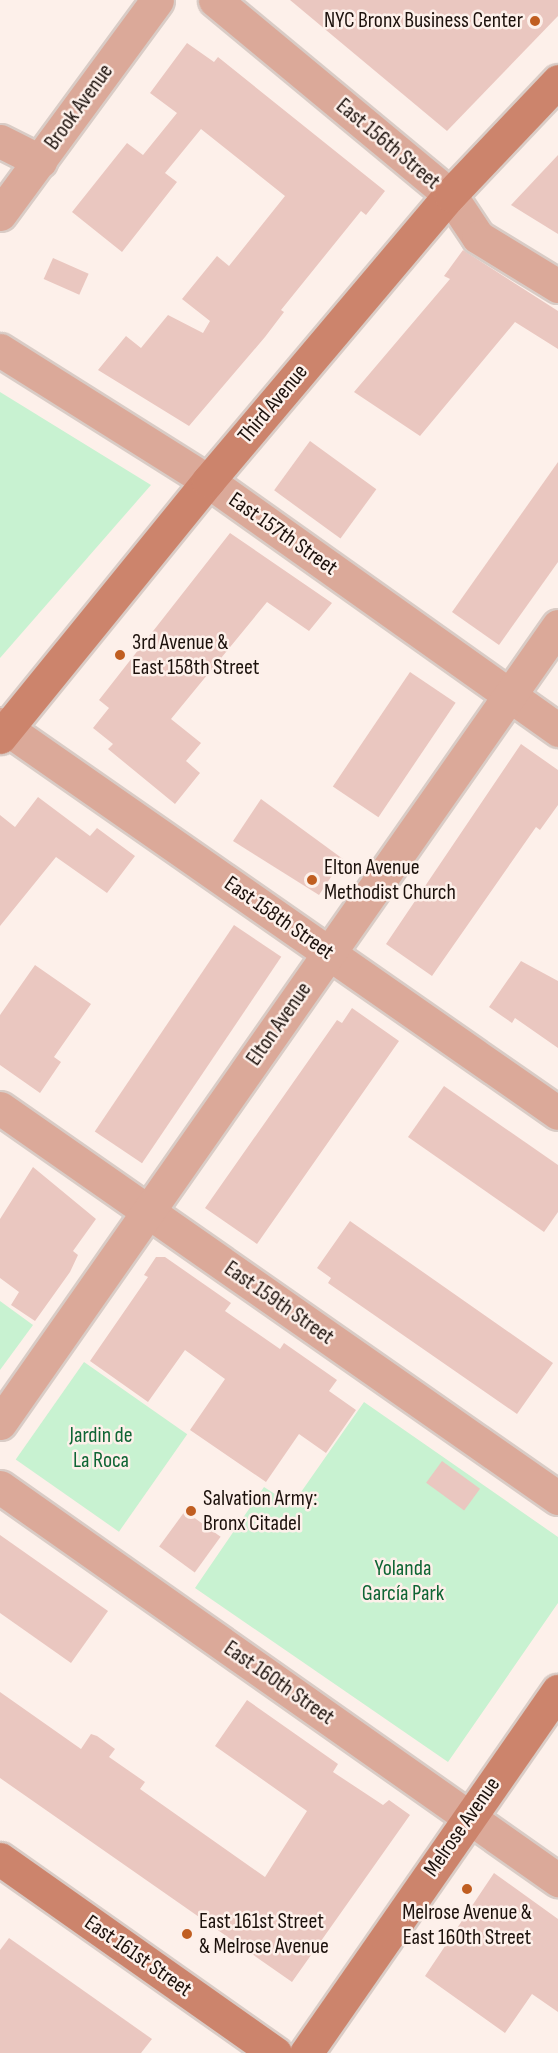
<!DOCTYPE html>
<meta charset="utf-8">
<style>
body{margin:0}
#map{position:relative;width:558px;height:2053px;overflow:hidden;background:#fdf0ea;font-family:"Sofia Sans Condensed",sans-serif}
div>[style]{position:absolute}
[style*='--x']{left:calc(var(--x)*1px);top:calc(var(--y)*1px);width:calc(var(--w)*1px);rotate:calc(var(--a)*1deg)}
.green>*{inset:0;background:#c8f2d1;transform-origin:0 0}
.building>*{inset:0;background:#eac7c0;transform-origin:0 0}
.roads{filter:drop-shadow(2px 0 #d9ccc6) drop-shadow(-2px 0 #d9ccc6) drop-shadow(0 2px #d9ccc6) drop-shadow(0 -2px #d9ccc6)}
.minor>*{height:33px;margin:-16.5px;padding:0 16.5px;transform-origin:16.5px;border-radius:16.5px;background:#dba999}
.secondary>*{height:33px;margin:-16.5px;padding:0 16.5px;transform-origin:16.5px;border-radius:16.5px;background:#cc846c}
.dots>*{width:16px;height:16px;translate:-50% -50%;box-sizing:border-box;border:3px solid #fdf0ea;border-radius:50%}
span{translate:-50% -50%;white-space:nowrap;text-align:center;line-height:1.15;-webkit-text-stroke:5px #fdf0ea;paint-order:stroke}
.poi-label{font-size:22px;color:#1c110c}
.right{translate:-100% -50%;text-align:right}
.left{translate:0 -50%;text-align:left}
.street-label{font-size:22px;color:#1c110c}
.park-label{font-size:22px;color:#0f6534}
</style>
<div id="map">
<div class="green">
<i style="clip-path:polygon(0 392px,151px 485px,0 658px)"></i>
<i style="clip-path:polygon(0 1301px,33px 1325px,0 1370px)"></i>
<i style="left:84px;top:1362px;width:126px;height:119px;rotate:35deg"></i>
<i style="clip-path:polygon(364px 1402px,558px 1537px,558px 1603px,448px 1762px,195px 1588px,264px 1487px,292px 1505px)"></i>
</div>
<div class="building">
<i style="clip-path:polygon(290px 0,558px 0,558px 16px,447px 131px)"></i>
<i style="clip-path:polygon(187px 43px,214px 62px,218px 57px,385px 191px,366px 215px,361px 211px,281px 310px,284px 312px,265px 337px,189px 426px,98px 370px,126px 336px,141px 348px,168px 315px,203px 333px,210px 321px,182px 299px,217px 256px,229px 266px,285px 196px,201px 129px,165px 173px,177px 182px,122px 252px,72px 212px,127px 143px,143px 155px,177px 113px,150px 93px)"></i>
<i style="clip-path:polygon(558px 155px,558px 234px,511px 205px)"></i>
<i style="clip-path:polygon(463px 250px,558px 311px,558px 349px,515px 322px,420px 436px,354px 392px,450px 279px,444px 276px)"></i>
<i style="left:53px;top:258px;width:39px;height:23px;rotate:24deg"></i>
<i style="left:310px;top:441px;width:82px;height:61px;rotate:36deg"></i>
<i style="clip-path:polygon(558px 462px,558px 562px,499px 645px,452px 612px)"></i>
<i style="clip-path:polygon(230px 533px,332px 603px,309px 631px,267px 602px,171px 719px,201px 743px,186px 761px,200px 773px,175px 804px,108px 749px,113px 744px,93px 728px,109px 708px,99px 700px)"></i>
<i style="left:410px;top:672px;width:55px;height:138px;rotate:34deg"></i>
<i style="clip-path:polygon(521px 744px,558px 770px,558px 805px,540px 830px,536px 827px,432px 976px,386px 944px)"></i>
<i style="clip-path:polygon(38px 797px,90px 836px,97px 828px,135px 856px,107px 893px,56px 857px,0 926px,0 815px,15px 827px)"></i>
<i style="clip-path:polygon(261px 799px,343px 859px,319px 895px,233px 841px)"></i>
<i style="left:234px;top:925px;width:57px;height:249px;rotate:34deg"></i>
<i style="clip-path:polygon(521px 961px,558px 981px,558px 1048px,515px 1018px,512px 1023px,489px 1007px)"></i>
<i style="clip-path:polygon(35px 965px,91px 1004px,54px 1057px,61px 1062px,40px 1093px,0 1065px,0 1015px)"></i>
<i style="clip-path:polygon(352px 1008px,399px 1041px,257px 1244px,205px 1208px,337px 1020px,342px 1023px)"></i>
<i style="clip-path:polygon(444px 1086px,558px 1165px,558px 1212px,544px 1232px,408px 1137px)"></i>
<i style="clip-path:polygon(33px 1167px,96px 1219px,73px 1251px,78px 1255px,70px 1272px,35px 1321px,11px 1305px,19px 1292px,0 1278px,0 1219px)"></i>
<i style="clip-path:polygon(350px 1221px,553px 1363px,517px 1414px,328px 1283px,331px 1278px,317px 1268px)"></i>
<i style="clip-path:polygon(156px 1257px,165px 1257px,231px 1303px,225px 1311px,280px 1349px,284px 1343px,337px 1380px,329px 1391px,356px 1410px,326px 1453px,299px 1434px,266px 1482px,190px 1430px,225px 1379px,185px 1350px,148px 1402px,90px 1361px,148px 1277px,144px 1275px)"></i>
<i style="left:442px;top:1461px;width:47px;height:27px;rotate:36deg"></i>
<i style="left:185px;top:1511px;width:44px;height:44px;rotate:36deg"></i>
<i style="clip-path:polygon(0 1535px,108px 1611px,71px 1663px,0 1613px)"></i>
<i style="clip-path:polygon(0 1692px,81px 1749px,91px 1734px,97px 1736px,115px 1749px,109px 1757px,145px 1782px,140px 1789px,265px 1877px,307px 1811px,215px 1746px,247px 1700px,338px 1764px,333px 1772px,383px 1805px,389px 1800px,410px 1815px,292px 1982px,0 1778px)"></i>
<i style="clip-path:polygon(494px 1873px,558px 1919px,558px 2012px,532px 1994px,505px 2033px,425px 1976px)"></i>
<i style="clip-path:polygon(9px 1938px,152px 2039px,141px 2053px,0 2053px,0 1950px)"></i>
</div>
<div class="roads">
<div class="minor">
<i style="--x:215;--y:0;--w:305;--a:39.7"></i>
<i style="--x:450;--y:195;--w:50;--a:56.3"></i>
<i style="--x:478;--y:237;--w:94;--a:31.5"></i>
<i style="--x:0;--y:141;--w:45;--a:26.6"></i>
<i style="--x:0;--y:214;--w:265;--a:-53.7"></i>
<i style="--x:0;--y:350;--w:246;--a:32.2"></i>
<i style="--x:208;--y:481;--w:430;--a:35.4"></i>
<i style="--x:0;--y:724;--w:680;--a:34.88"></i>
<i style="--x:0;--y:1108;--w:681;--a:34.95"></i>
<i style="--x:0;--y:1423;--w:973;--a:-55"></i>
<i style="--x:0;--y:1487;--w:683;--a:35.16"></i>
</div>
<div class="secondary">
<i style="--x:0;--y:737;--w:330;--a:-50.9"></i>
<i style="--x:208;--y:481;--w:375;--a:-49.8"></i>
<i style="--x:450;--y:195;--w:157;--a:-46.5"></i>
<i style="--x:0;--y:1859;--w:337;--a:35.2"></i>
<i style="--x:306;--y:2053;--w:441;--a:-55.2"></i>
</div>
</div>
<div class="dots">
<i style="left:535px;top:21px;background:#c05e21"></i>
<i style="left:120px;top:655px;background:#c05e21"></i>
<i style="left:312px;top:880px;background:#c05e21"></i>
<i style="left:191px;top:1511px;background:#c05e21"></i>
<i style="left:467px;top:1889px;background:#c05e21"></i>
<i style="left:187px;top:1934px;background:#c05e21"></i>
</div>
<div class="poi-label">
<span class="right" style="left:523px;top:21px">NYC Bronx Business Center</span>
<span class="left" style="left:132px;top:655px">3rd Avenue &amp;<br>East 158th Street</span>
<span class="left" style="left:324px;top:880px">Elton Avenue<br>Methodist Church</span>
<span class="left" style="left:203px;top:1511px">Salvation Army:<br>Bronx Citadel</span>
<span style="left:467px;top:1925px">Melrose Avenue &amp;<br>East 160th Street</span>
<span class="left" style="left:199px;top:1934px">East 161st Street<br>&amp; Melrose Avenue</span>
</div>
<div class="street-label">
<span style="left:79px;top:107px;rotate:-54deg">Brook Avenue</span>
<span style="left:388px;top:144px;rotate:40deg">East 156th Street</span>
<span style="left:273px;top:404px;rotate:-50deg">Third Avenue</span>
<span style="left:283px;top:534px;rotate:35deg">East 157th Street</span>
<span style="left:279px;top:918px;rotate:35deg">East 158th Street</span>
<span style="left:279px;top:1024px;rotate:-55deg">Elton Avenue</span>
<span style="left:279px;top:1303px;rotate:35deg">East 159th Street</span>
<span style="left:279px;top:1683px;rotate:35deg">East 160th Street</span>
<span style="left:462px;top:1827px;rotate:-55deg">Melrose Avenue</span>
<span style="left:138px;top:1956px;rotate:35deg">East 161st Street</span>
</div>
<div class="park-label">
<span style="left:101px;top:1448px">Jardin de<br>La Roca</span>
<span style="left:403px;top:1581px">Yolanda<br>García Park</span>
</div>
</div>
